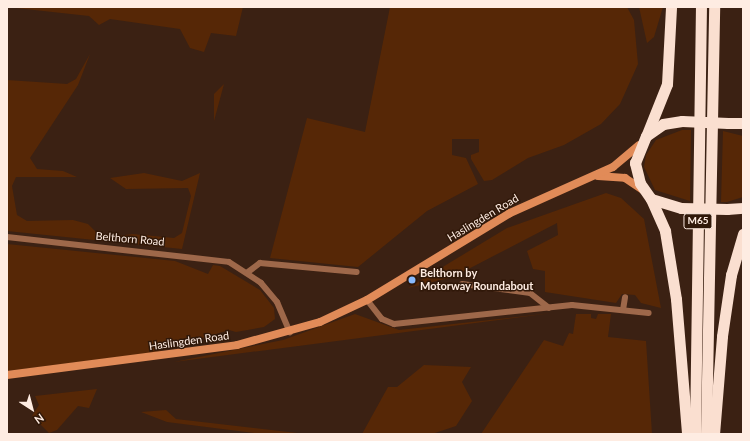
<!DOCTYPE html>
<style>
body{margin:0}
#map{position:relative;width:750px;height:441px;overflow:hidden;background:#3b2113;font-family:Lato,sans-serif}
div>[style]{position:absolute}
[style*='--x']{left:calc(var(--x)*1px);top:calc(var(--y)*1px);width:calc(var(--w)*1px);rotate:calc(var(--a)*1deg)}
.green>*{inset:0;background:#562706}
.street>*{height:6px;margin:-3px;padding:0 3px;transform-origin:3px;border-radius:3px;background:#9e684a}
.secondary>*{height:8px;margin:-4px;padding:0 4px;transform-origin:4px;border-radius:4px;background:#e18b58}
.highway>*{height:11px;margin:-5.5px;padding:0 5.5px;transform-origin:5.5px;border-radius:5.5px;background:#fadfd0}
.highway-bridge>*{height:11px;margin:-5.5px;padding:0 5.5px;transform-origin:5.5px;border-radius:5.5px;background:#fadfd0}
.dots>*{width:11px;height:11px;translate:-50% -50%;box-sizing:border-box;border:2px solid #301809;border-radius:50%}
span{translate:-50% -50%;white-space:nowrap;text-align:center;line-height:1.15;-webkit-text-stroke:3px #301809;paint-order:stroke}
.shield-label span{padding:1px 3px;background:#301809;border:1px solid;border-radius:3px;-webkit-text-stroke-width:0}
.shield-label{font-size:10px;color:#feece2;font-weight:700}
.street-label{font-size:11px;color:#feece2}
.poi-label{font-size:11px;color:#feece2;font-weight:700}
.left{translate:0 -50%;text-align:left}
.frame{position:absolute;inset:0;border:8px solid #feece2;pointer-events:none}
.north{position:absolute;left:12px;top:389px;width:40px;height:40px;-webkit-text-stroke:3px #301809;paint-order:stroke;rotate:144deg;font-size:11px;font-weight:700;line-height:16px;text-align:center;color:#feece2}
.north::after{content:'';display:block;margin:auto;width:14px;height:18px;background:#feece2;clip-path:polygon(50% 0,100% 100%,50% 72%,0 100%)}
</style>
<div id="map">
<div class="green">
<i style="clip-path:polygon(7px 7px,243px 7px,236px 36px,211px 33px,204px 52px,190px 48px,180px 29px,110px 19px,99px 25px,89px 16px)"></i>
<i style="clip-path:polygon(390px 7px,627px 7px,634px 20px,638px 64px,620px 104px,601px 124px,564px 145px,528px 158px,492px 180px,484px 181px,471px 159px,471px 155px,479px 152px,479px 139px,452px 139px,452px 155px,466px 158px,478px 184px,427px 211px,358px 267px,270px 258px,307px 118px,365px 132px)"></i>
<i style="clip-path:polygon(639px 7px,663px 7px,654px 37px,647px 43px)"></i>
<i style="clip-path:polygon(90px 54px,78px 85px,30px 158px,37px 169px,63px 171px,77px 177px,16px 177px,12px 186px,17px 215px,27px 221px,73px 220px,88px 224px,102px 238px,133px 234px,174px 238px,182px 233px,191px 196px,188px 188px,126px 189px,110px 178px,144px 173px,182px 181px,200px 173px,182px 249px,7px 231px,7px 80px,67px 84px,76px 79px)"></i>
<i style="clip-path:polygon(224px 84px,214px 121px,214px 94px)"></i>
<i style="clip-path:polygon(682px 130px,691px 130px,690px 201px,655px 190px,644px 167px,646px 155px,656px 140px)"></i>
<i style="clip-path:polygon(723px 131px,743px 136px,743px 197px,727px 202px,721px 202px)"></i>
<i style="clip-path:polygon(606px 193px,621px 198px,644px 219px,661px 308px,641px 303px,635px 295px,622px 294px,616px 303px,545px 292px,545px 271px,533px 269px,527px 251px,558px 235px,557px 223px,453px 277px,408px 288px,507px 228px)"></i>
<i style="clip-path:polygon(7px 244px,175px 261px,208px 274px,213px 265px,220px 266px,260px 290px,274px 308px,275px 319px,264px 327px,236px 332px,229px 330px,156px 352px,7px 371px)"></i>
<i style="clip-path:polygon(552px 313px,174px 362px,283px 340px,355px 314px,399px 330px)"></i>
<i style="clip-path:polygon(576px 314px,591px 314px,591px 318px,596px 319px,598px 314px,611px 314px,608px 337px,646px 341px,652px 434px,481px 434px,544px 340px,563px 346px,569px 333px,573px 334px)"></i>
<i style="clip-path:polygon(424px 365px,471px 367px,462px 382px,472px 401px,456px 426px,432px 434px,362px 434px,388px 387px,397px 387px)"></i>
<i style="clip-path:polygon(97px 389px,89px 408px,78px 406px,57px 430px,49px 433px,32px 416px,39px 405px,35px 396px)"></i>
<i style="clip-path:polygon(166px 410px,176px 419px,306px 434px,262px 434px,167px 422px,141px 412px)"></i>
</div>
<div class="street">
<i style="--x:7;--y:237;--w:223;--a:6.4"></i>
<i style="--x:229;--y:262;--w:38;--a:33"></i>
<i style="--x:261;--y:283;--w:25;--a:50"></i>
<i style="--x:277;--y:302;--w:33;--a:67"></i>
<i style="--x:248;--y:272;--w:15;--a:-37"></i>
<i style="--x:260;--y:263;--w:97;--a:5.3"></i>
<i style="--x:462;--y:284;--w:69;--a:7.5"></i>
<i style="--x:530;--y:293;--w:24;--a:38"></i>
<i style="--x:367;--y:300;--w:24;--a:52"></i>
<i style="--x:382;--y:319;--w:13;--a:23"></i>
<i style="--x:394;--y:324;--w:179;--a:-6.1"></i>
<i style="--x:572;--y:305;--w:77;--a:5.9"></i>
<i style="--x:623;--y:310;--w:13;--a:-81"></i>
</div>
<div class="secondary">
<i style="--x:598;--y:176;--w:27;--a:4"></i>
<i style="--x:625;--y:178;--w:22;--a:34"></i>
<i style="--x:7;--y:375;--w:232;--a:-7.4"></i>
<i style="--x:237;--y:345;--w:86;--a:-15.5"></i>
<i style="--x:320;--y:322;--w:52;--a:-25.1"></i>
<i style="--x:367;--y:300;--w:167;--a:-31.3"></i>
<i style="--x:510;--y:213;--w:113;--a:-24.1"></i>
<i style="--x:613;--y:167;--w:34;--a:-40"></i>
</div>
<div class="highway">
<i style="--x:728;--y:123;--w:15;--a:0"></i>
<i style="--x:647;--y:134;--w:54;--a:-68.2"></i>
<i style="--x:667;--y:84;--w:77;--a:-87"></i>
<i style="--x:651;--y:199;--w:35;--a:66"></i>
<i style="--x:665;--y:231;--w:69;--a:80.8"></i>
<i style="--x:676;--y:299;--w:135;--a:85.3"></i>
<i style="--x:681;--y:208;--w:31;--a:-163"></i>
<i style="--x:651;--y:199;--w:19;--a:-125"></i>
<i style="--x:640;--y:183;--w:21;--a:-104"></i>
<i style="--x:635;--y:163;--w:29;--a:-68"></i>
<i style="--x:646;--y:136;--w:21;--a:-35"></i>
<i style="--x:663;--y:124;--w:19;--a:-9"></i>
<i style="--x:727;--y:209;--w:16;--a:-4"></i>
<i style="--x:695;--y:434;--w:427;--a:-89.2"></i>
<i style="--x:706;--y:434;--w:427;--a:-88.9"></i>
<i style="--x:714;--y:434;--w:98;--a:-85.3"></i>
<i style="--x:722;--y:336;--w:62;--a:-81.6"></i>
<i style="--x:731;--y:275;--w:43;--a:-73.7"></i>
</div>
<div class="highway-bridge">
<i style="--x:682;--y:121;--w:46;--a:2.5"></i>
<i style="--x:681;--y:208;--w:46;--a:1.2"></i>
</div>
<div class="dots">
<i style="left:412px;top:280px;background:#89bafc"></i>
</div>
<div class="shield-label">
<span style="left:698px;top:221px">M65</span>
</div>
<div class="street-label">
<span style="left:483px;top:218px;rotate:-31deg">Haslingden Road</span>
<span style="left:130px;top:239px;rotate:5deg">Belthorn Road</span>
<span style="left:189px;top:341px;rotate:-8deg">Haslingden Road</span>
</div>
<div class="poi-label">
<span class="left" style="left:420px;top:280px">Belthorn by<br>Motorway Roundabout</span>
</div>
<div class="frame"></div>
<div class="north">N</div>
</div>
